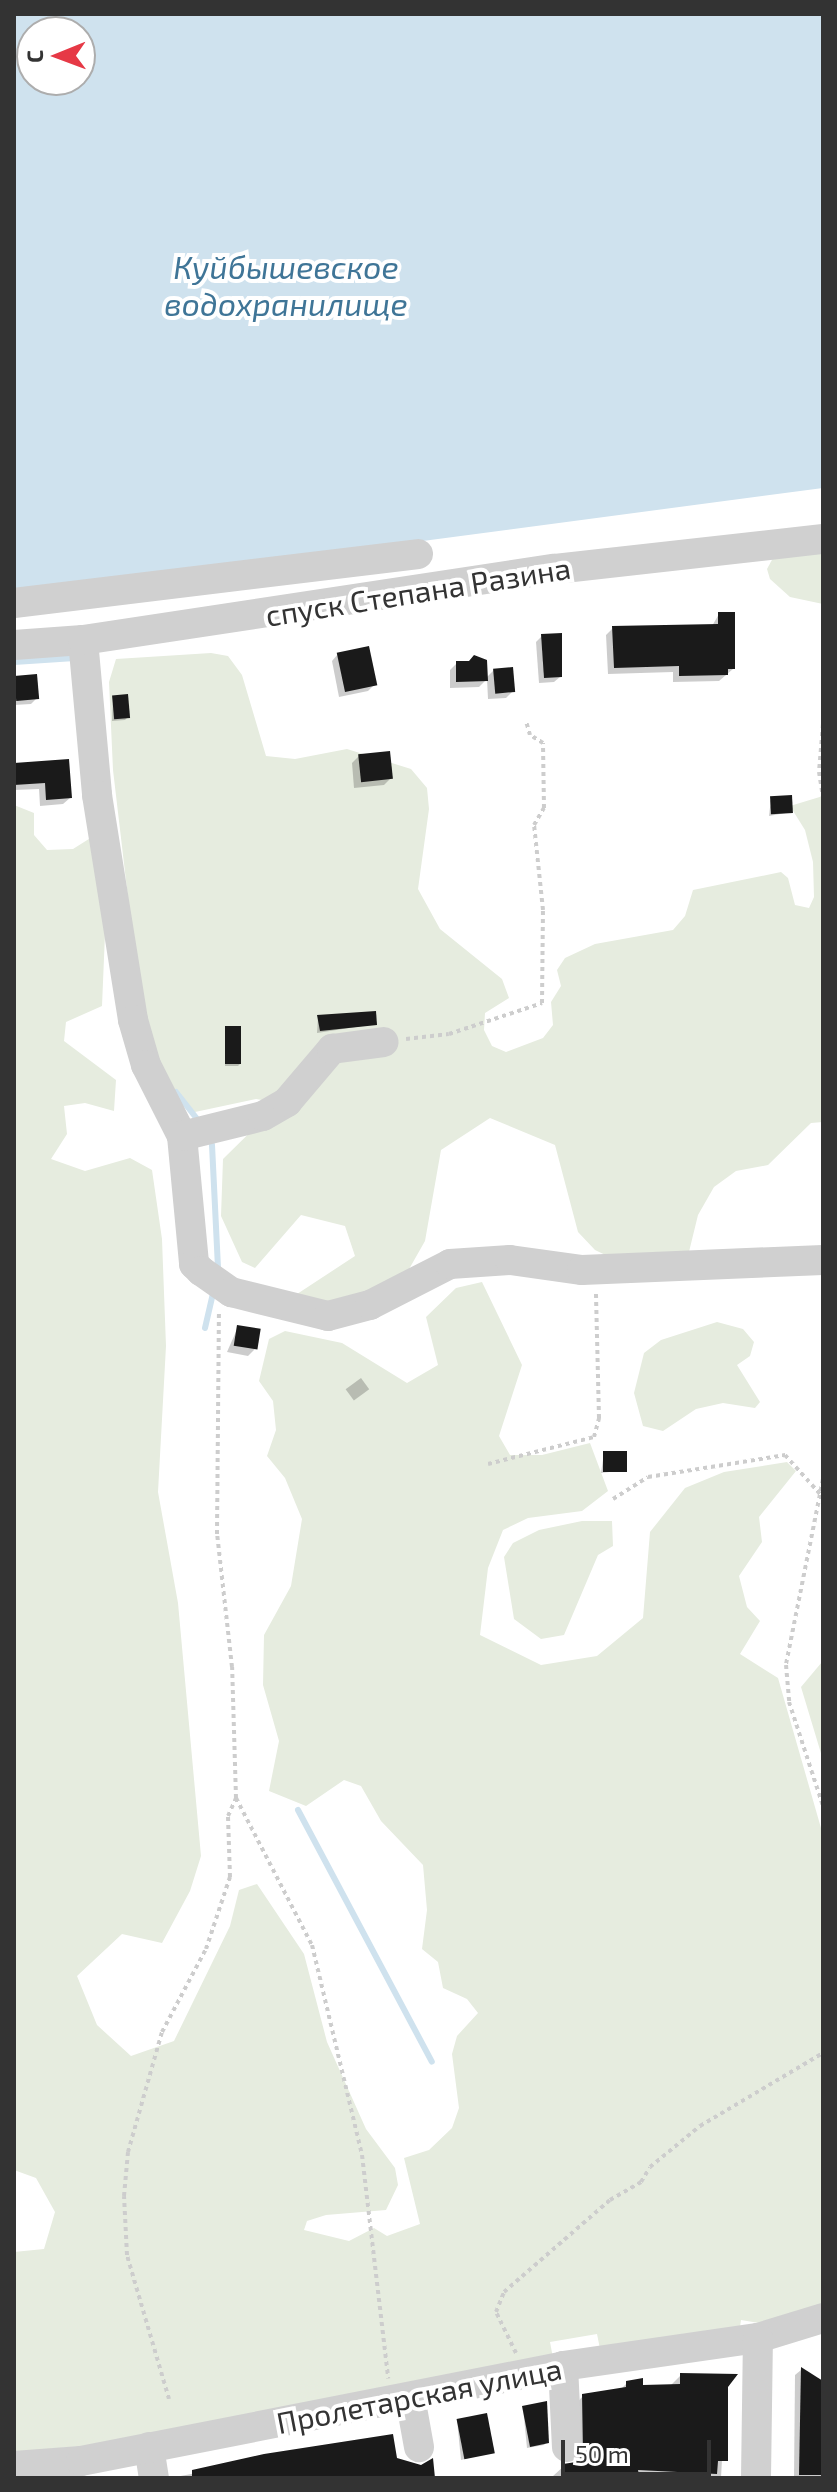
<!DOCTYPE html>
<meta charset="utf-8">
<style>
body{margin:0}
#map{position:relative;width:837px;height:2492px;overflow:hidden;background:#fff;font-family:"Exo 2",sans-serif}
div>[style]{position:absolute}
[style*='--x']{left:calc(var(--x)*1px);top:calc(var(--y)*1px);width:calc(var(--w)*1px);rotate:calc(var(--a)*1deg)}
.green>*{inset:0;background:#e6ecdf}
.water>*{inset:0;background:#cfe2ee}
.shadow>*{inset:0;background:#0003;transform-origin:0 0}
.stream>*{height:6px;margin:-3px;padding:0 3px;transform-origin:3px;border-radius:3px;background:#cfe2ee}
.building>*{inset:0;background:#1a1a1a;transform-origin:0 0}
.path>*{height:4px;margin-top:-2px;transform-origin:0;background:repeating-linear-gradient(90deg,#cdcdcd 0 4px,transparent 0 8px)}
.minor>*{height:30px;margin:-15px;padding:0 15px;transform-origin:15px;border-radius:15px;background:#d0d0d0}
span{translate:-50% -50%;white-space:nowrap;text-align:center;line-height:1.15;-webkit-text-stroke:8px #fff;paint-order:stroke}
.street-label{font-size:30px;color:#333}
.water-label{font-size:32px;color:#3f7597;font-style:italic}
.frame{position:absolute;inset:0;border:16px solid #333;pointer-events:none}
.north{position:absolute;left:16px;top:16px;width:80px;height:80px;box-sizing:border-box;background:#fff;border:2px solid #adadad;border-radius:50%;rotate:269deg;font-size:22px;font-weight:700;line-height:32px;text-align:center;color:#333}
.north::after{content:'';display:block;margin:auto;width:28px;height:36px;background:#e63946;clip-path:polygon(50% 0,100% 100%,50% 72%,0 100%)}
.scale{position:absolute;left:561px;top:2440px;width:150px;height:36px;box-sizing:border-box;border:4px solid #333;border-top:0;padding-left:10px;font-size:24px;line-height:28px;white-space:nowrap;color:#333;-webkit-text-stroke:6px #fff;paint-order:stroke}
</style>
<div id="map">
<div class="green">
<i style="clip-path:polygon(823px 553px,823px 604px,790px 597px,770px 579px,767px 569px,773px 558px)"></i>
<i style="clip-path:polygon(211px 653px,228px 656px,242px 675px,266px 756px,295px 759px,347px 749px,411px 769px,427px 788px,429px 809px,418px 889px,440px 929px,502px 979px,509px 998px,485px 1013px,484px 1030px,492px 1046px,506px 1052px,543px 1038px,553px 1025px,551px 1002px,561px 986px,557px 970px,565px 958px,595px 944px,673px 930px,685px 916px,693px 890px,781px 872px,788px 878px,795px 905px,809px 908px,814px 897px,813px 862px,805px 830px,790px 806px,823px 796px,823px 1122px,811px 1123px,768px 1165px,736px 1171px,714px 1187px,698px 1215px,687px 1260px,618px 1261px,595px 1250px,578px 1232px,555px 1145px,490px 1118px,441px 1150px,425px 1241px,404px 1278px,330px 1304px,291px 1298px,355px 1256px,345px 1226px,301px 1215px,255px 1268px,242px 1262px,221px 1216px,223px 1159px,280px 1103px,256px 1099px,195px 1112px,170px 1095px,141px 1008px,113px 770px,109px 682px,116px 659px)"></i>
<i style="clip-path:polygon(14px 805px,34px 813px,34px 835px,47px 850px,73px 849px,92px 837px,105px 934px,102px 1006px,66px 1022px,64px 1041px,116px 1080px,114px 1111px,85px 1103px,64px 1106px,67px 1134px,51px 1159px,85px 1171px,130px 1158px,152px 1170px,162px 1239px,166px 1346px,158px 1492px,178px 1603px,201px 1856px,190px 1891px,162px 1943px,122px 1934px,77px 1976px,97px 2025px,131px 2056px,174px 2041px,230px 1926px,239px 1890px,257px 1884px,304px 1954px,327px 2042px,366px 2129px,395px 2168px,398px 2185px,386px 2210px,326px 2215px,307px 2221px,304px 2230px,349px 2241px,374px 2228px,387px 2236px,420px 2224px,404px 2158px,429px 2150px,452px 2128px,459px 2108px,452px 2054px,457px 2036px,478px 2013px,467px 1999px,443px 1988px,438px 1962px,422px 1949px,427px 1910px,423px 1865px,381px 1821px,361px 1786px,344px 1780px,306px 1806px,269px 1791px,279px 1741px,263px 1685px,264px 1635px,291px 1586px,302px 1519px,285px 1478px,267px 1456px,276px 1430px,273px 1401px,259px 1381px,269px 1339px,285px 1331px,342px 1343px,407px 1383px,438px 1365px,426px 1317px,456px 1288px,482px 1282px,522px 1365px,499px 1436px,510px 1455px,542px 1455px,590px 1443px,608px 1491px,582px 1511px,528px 1518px,503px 1530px,488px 1568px,480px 1635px,541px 1665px,597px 1656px,643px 1618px,650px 1532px,685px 1488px,724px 1472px,787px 1462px,796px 1471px,759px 1517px,762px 1542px,739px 1576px,747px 1607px,760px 1621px,740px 1654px,778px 1678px,823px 1835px,823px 2304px,759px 2323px,741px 2320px,740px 2327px,600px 2349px,597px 2334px,550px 2342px,553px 2358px,145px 2441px,14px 2452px,14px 2252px,44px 2249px,55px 2212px,36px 2178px,14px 2170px)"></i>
<i style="clip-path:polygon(717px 1322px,743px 1329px,754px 1342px,750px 1356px,737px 1365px,760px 1402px,755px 1408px,723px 1403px,696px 1409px,663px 1431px,643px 1426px,634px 1393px,644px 1353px,661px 1340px)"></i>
<i style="clip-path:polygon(582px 1521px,612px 1521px,613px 1546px,598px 1555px,564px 1635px,541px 1639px,514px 1619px,504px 1557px,513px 1543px,539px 1530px)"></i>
<i style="clip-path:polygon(823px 1627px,823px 1760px,801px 1687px,822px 1662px)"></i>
</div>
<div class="water">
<i style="clip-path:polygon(evenodd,14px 14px,823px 14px,823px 488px,14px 595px,14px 14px,32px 32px,80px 32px,80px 80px,32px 80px,32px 32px)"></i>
</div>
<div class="shadow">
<i style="clip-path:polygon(719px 614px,733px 669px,719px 681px,673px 682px,673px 672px,608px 674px,606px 635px,613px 628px,712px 626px)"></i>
<i style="clip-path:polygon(542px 636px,560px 677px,554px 682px,539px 683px,536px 642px)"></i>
<i style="clip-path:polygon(338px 654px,375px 684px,368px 691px,339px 697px,332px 661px)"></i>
<i style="clip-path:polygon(457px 663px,486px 678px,494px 670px,513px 691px,506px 698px,488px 699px,487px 679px,479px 687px,450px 688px,450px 670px)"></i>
<i style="clip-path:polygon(14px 679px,37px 698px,31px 704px,14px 705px)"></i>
<i style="clip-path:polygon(113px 697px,128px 717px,125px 720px,112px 721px)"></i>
<i style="clip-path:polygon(359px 756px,391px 778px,384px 785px,354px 788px,352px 763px)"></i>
<i style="clip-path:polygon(14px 764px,70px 798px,63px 804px,40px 806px,39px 789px,14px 790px)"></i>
<i style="clip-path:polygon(771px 799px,791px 812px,769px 816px)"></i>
<i style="clip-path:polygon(318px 1017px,375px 1024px,317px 1033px)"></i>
<i style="clip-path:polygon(226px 1028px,241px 1063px,238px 1066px,225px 1066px)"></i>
<i style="clip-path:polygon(238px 1327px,255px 1349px,248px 1356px,227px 1352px)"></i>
<i style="left:361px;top:1378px;width:14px;height:19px;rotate:54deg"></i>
<i style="clip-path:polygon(604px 1453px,626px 1470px,601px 1473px)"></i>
<i style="clip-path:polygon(801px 2370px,823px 2381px,823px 2478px,794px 2478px,795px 2375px)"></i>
<i style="clip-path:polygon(681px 2375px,726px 2386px,721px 2478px,529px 2478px,553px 2476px,564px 2466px,575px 2465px,574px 2406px,583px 2396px,620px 2390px,627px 2383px,641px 2387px,671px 2385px)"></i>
<i style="clip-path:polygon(523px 2408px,547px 2442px,544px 2445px,527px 2448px)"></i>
<i style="clip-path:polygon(457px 2420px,492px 2452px,461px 2460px)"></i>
<i style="clip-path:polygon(391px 2436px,395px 2459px,434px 2478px,170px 2478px)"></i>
</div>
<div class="stream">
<i style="--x:14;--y:662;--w:61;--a:-3.8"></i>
<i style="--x:176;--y:1092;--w:33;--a:52"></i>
<i style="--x:212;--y:1145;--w:123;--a:87.2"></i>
<i style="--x:205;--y:1328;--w:37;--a:-77"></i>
<i style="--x:298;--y:1810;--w:285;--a:62"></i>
</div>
<div class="building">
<i style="clip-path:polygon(718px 612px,735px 612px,735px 669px,728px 669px,728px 675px,679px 676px,679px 666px,614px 668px,612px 626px,718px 624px)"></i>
<i style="clip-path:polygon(562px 633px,562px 677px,544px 678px,541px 634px)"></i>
<i style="left:369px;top:646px;width:40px;height:33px;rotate:78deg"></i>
<i style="clip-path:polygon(474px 655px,487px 660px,488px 681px,456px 682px,456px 661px,469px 661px)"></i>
<i style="left:513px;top:667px;width:25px;height:20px;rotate:85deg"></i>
<i style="left:37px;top:674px;width:25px;height:23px;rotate:85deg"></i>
<i style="left:128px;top:694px;width:24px;height:16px;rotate:85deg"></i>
<i style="left:390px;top:751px;width:28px;height:32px;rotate:84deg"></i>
<i style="clip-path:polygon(69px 759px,72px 798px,46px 800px,45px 783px,14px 785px,14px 763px)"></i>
<i style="left:792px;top:795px;width:18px;height:22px;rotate:87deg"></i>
<i style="clip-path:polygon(376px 1011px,377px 1025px,320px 1031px,317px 1015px)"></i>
<i style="left:225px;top:1026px;width:16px;height:38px"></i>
<i style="left:237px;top:1325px;width:24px;height:21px;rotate:9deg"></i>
<i style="left:603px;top:1451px;width:24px;height:21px"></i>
<i style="clip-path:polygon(801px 2367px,823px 2381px,823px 2475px,799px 2475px)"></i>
<i style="clip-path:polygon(680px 2373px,738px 2374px,728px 2387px,728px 2461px,718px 2461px,717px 2474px,638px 2470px,639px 2475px,624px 2478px,564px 2478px,563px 2464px,576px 2462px,583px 2454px,582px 2394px,626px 2387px,626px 2381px,643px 2378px,643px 2385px,680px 2384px)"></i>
<i style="clip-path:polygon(547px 2401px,549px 2443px,530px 2447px,522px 2406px)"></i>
<i style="left:487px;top:2413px;width:41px;height:31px;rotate:79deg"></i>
<i style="clip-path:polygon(393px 2434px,397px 2458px,421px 2465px,433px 2458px,435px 2478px,192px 2478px,192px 2470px,264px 2454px)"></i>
</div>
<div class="path">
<i style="--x:823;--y:724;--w:48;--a:94.8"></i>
<i style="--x:819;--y:772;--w:25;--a:81"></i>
<i style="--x:406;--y:1039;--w:43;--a:-6.6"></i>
<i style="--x:449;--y:1034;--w:98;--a:-18.4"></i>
<i style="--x:542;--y:1003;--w:93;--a:-89.4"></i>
<i style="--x:543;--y:910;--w:85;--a:-96"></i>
<i style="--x:534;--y:825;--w:20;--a:-60"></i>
<i style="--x:544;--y:808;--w:65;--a:-90.9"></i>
<i style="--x:543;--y:743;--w:15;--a:-148"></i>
<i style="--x:530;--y:735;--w:15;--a:-106"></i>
<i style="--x:488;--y:1464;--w:109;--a:-14.3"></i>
<i style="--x:594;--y:1437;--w:20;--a:-75"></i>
<i style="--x:599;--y:1418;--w:126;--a:-91.4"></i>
<i style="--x:823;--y:1479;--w:190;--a:101.3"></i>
<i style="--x:786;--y:1665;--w:37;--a:85"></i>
<i style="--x:789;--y:1702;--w:109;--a:71.9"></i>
<i style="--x:613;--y:1499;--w:41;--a:-32.2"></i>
<i style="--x:648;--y:1477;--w:139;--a:-9.1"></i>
<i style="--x:785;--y:1455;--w:54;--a:48"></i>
<i style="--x:236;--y:1798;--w:165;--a:62.7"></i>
<i style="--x:312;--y:1945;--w:216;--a:76.6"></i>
<i style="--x:362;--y:2155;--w:225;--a:83.3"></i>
<i style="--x:516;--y:2353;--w:46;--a:-116"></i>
<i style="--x:496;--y:2312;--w:22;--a:-68"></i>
<i style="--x:504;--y:2292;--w:140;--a:-41"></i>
<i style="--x:610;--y:2200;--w:36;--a:-30"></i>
<i style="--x:641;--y:2182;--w:17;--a:-59"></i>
<i style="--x:650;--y:2167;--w:65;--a:-39.4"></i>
<i style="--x:700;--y:2126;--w:143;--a:-30.7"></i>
<i style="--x:169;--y:2399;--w:150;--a:-106.3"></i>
<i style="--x:127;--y:2255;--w:59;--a:-92.9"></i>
<i style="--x:124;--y:2196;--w:44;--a:-84.8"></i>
<i style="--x:128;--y:2152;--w:125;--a:-74.2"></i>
<i style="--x:162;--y:2032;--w:94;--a:-62.1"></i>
<i style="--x:206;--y:1949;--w:76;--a:-71.6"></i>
<i style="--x:230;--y:1877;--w:61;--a:-91.9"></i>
<i style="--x:228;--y:1816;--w:20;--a:-66"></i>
<i style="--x:236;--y:1798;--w:131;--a:-91.7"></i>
<i style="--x:232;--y:1667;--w:134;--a:-96.4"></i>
<i style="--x:217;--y:1534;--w:223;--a:-89.5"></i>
</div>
<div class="minor">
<i style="--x:14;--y:603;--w:407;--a:-6.9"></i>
<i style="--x:83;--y:640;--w:156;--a:84.8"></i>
<i style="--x:97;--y:795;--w:228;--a:80.9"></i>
<i style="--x:133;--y:1020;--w:47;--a:73.9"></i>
<i style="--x:146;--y:1065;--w:80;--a:63.1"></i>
<i style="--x:182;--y:1136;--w:129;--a:84.6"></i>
<i style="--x:194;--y:1264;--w:10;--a:45"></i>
<i style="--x:201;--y:1271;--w:37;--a:35"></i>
<i style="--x:231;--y:1292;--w:100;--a:13.9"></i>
<i style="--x:328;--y:1316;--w:43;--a:-14.7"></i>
<i style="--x:370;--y:1305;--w:90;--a:-27.1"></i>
<i style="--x:450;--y:1264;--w:60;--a:-3.8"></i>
<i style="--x:510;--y:1260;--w:73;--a:7.9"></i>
<i style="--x:582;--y:1270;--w:241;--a:-2.4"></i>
<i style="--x:14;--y:645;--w:69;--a:-4.1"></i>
<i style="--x:83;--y:640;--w:477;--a:-8.6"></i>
<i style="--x:555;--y:569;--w:270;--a:-6.4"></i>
<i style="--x:182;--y:1136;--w:83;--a:-13.9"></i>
<i style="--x:263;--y:1116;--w:28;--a:-30"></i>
<i style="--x:287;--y:1102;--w:70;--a:-49.7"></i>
<i style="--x:332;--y:1049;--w:52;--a:-7.7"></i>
<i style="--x:563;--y:2366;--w:81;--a:87.2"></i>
<i style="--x:410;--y:2397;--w:51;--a:79.8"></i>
<i style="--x:149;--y:2447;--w:31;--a:81"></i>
<i style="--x:14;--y:2466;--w:67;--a:-4.3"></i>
<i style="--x:81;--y:2461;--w:491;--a:-11.1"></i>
<i style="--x:563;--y:2366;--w:197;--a:-8.2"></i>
<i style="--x:758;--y:2338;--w:68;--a:-17.1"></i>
<i style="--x:756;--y:2478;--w:140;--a:-89.2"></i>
</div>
<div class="street-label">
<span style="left:418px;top:591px;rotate:-9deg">спуск Степана Разина</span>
<span style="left:419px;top:2395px;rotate:-11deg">Пролетарская улица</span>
</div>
<div class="water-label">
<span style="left:286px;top:285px">Куйбышевское<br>водохранилище</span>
</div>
<div class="frame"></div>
<div class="north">С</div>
<div class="scale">50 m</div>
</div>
